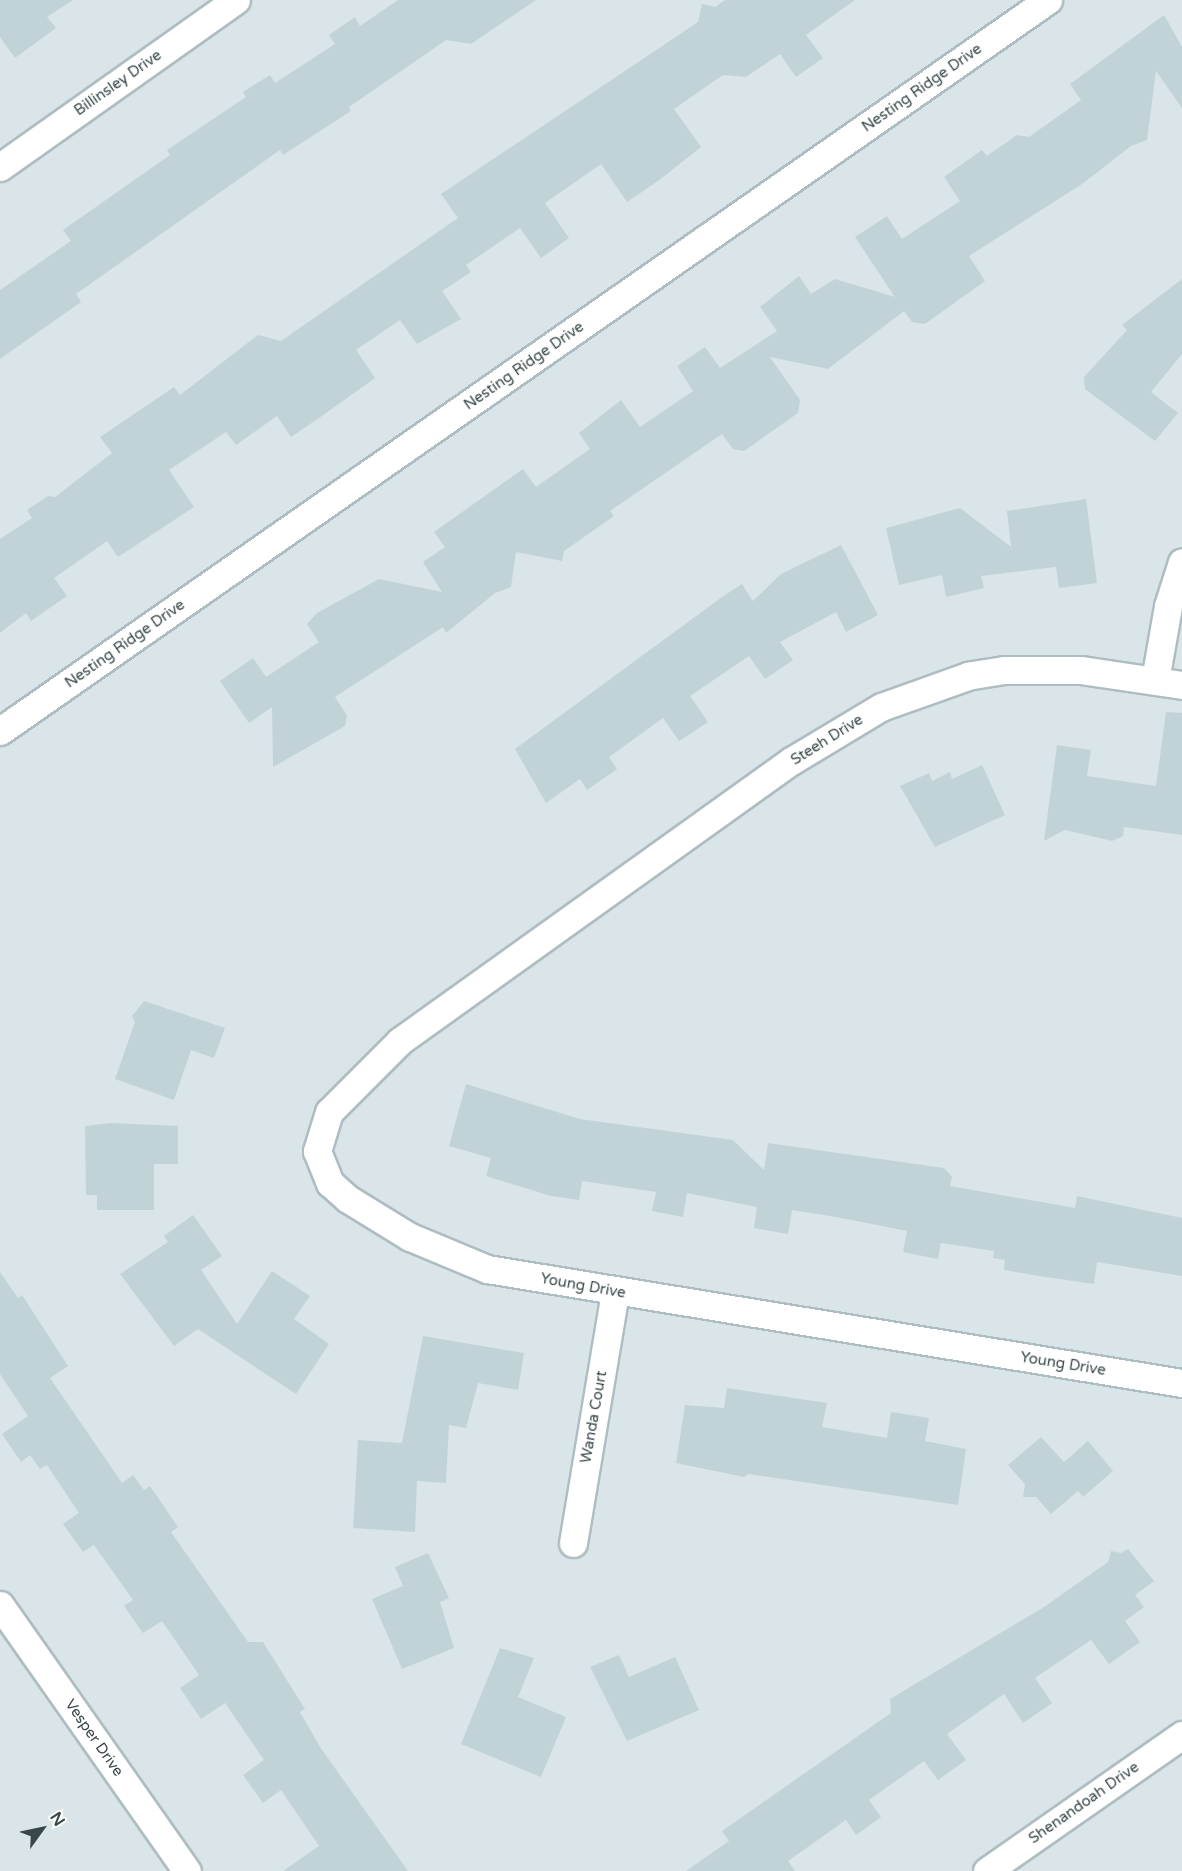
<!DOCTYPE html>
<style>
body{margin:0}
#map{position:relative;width:1182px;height:1871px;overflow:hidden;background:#ebf3f5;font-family:"Varela Round",sans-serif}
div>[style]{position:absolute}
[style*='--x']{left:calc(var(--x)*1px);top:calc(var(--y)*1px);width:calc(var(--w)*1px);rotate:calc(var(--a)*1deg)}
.residential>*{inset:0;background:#dae5e9;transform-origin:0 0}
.building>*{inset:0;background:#c1d3d7}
.roads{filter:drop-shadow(2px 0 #aebdc1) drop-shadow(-2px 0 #aebdc1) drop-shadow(0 2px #aebdc1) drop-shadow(0 -2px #aebdc1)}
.street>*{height:27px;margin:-13.5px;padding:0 13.5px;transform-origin:13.5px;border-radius:13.5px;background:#fff}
span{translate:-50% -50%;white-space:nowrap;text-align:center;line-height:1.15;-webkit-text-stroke:5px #fff;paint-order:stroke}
.street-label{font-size:15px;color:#394749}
.north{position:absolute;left:12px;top:1799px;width:60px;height:60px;-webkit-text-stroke:4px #fff;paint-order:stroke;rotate:57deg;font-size:16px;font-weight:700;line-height:24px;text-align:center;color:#394749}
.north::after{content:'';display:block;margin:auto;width:21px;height:27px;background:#394749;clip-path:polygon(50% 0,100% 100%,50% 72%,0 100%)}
</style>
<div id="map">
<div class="residential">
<i style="left:0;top:0;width:1182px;height:1871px"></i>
</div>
<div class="building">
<i style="clip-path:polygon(0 0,73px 0,47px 17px,56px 28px,15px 58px,0 37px)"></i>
<i style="clip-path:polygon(398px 0,536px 0,471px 44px,446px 40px,349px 107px,351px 111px,283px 155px,280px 150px,76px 294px,81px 302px,0 359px,0 290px,71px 241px,63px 230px,170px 155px,167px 150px,246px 97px,243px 92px,270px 75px,275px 83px,335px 44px,329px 35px,355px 17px,360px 26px)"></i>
<i style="clip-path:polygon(725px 0,855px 0,806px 35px,823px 58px,796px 77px,780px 54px,746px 77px,723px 75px,674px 109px,701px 147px,658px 181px,627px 202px,601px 164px,545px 203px,569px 238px,541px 258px,520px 228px,466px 265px,471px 272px,442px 291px,461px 319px,417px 344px,400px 320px,356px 350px,375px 378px,319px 418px,291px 437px,277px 416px,236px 445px,226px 432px,169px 470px,194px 507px,118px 557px,107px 541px,54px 578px,67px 596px,31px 621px,26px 613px,0 633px,0 539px,32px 518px,27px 510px,48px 496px,55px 497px,112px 453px,100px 437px,174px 387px,180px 395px,258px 335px,281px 341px,458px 218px,441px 194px,698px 22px,702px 4px,715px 7px)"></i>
<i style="clip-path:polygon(1164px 15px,1182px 47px,1182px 108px,1156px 71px,1147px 140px,1131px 146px,1082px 184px,969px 256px,985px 281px,925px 324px,912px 322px,904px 311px,828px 369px,770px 357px,800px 400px,798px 413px,744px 451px,733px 449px,722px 434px,610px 511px,614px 516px,564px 551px,562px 561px,516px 552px,511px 587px,495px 593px,446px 633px,443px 627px,335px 697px,347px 715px,345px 726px,273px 767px,272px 707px,249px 723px,220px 681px,253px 658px,266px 677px,319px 642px,307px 624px,317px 613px,379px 579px,442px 592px,423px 562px,445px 547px,434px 532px,523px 469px,536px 487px,590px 449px,579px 433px,621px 400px,640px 427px,693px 391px,677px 366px,705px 347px,720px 368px,777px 331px,760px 307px,799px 276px,811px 294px,835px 279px,895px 297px,855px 237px,887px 216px,902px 239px,960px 201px,944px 177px,982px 150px,987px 156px,1017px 135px,1029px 137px,1081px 100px,1070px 84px)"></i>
<i style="clip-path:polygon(1182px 279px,1182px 354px,1151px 392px,1178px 413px,1155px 441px,1085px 389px,1084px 377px,1127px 330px,1122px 325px)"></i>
<i style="clip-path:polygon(1086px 499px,1097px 583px,1059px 588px,1056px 567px,981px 576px,984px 588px,946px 597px,942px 575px,899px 585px,886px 528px,960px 508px,1011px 547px,1007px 511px)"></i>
<i style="clip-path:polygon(841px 545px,878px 615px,846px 632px,836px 612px,780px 642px,793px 660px,765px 679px,749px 656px,690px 696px,708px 722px,679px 741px,663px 718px,609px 757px,617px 769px,587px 790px,580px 779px,546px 803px,515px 749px,722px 597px,742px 584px,753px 601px,781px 574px)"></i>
<i style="clip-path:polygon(1166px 712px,1182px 713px,1182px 835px,1124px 827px,1123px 836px,1112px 841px,1065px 830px,1044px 841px,1057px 745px,1091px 750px,1087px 776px,1156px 786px)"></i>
<i style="clip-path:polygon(982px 765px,1005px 815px,935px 847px,900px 786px,929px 773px,932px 781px,950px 772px,952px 779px)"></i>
<i style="clip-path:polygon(144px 1001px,225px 1028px,214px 1058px,191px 1050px,174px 1100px,115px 1079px,135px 1022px,132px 1016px)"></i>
<i style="clip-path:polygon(466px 1084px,580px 1119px,733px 1140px,764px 1170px,768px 1143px,944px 1168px,952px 1177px,950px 1186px,1075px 1208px,1077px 1196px,1182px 1218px,1182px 1276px,1097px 1262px,1094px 1284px,1039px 1276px,1004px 1270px,1005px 1260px,993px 1258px,994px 1251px,941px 1243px,938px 1259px,903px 1252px,907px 1231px,836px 1217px,792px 1210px,788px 1234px,754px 1228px,757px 1207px,687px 1193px,683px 1217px,652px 1211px,656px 1192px,582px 1181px,579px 1200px,551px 1196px,486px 1176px,491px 1158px,449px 1146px)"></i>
<i style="clip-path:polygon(111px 1123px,178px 1126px,178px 1164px,154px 1164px,154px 1210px,97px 1210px,97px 1195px,86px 1195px,85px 1126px)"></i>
<i style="clip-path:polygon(193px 1215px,222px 1256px,201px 1270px,237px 1324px,272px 1271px,310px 1296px,294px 1319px,329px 1344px,296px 1394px,198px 1329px,174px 1346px,120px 1274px,168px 1242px,164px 1236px)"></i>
<i style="clip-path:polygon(0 1272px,18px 1298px,22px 1295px,68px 1366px,50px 1378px,122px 1483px,133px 1475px,144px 1490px,150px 1486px,178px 1527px,171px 1532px,248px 1642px,263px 1642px,305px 1709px,300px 1712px,320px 1747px,408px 1871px,283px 1871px,319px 1846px,281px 1790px,263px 1803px,243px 1775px,264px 1760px,225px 1703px,201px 1719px,180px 1688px,199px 1675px,162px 1621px,143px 1633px,124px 1606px,133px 1600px,94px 1545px,83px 1552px,63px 1524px,79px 1513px,47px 1465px,40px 1469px,30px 1455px,21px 1462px,2px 1434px,28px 1416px,0 1374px)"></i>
<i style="clip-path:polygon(423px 1336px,524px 1353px,518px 1390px,478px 1383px,466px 1428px,449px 1425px,446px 1483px,417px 1481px,415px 1532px,353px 1528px,358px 1440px,402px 1443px)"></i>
<i style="clip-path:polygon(727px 1388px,827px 1403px,822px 1427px,887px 1438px,891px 1412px,929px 1418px,925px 1441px,966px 1449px,958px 1505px,748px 1474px,744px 1477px,676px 1463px,685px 1405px,724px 1408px)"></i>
<i style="clip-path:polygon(1041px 1437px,1064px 1462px,1088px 1441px,1113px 1471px,1083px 1497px,1078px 1491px,1051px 1514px,1036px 1497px,1023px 1497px,1025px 1484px,1008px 1465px)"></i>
<i style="clip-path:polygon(1128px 1549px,1154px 1581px,1135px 1595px,1144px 1607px,1125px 1621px,1140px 1642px,1109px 1664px,1091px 1640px,1035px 1678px,1052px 1703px,1023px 1723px,1004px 1694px,947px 1734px,966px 1760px,938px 1780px,924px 1761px,869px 1800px,881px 1817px,856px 1835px,846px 1820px,788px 1861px,795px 1871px,686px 1871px,729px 1841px,722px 1831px,891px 1713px,890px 1699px,1044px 1607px,1108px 1562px,1111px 1551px,1121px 1553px)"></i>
<i style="clip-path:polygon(428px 1553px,449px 1598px,440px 1602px,454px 1648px,402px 1669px,372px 1599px,403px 1586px,395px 1567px)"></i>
<i style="clip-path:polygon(500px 1648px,534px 1658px,518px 1697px,566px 1717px,541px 1777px,461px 1744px)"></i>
<i style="clip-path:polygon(619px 1655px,629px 1677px,675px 1657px,699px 1710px,627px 1741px,590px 1667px)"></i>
</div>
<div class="roads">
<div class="street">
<i style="--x:0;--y:167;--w:289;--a:-35.3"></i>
<i style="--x:1155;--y:680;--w:75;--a:-80"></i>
<i style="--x:1168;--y:606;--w:46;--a:-72.3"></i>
<i style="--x:1182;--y:685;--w:103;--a:-171.6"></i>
<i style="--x:1080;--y:670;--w:76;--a:180"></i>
<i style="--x:1004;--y:670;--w:36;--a:171"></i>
<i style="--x:968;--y:676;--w:92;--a:160.4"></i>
<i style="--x:881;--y:707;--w:105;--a:149"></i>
<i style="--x:791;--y:761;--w:481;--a:144.4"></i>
<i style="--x:400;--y:1041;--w:100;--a:135"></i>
<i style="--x:329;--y:1112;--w:41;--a:107.1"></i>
<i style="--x:317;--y:1151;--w:35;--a:68"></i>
<i style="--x:330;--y:1183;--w:24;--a:42"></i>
<i style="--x:348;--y:1199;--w:73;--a:31.5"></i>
<i style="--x:410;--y:1237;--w:83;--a:22.6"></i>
<i style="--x:487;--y:1269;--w:704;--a:9.32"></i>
<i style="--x:0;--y:731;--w:1278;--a:-34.9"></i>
<i style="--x:573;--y:1543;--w:255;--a:-80.5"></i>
<i style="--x:0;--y:1605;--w:325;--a:54.9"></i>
<i style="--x:987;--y:1871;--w:238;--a:-34.9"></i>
</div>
</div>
<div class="street-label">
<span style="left:118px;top:83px;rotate:-35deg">Billinsley Drive</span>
<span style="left:922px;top:88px;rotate:-35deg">Nesting Ridge Drive</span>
<span style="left:524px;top:366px;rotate:-35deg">Nesting Ridge Drive</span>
<span style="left:125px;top:644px;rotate:-35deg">Nesting Ridge Drive</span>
<span style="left:827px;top:740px;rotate:-32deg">Steeh Drive</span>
<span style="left:583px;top:1286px;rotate:10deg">Young Drive</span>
<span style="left:1063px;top:1364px;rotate:9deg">Young Drive</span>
<span style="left:594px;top:1417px;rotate:-80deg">Wanda Court</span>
<span style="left:94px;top:1738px;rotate:55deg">Vesper Drive</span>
<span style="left:1084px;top:1803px;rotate:-35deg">Shenandoah Drive</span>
</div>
<div class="north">N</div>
</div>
